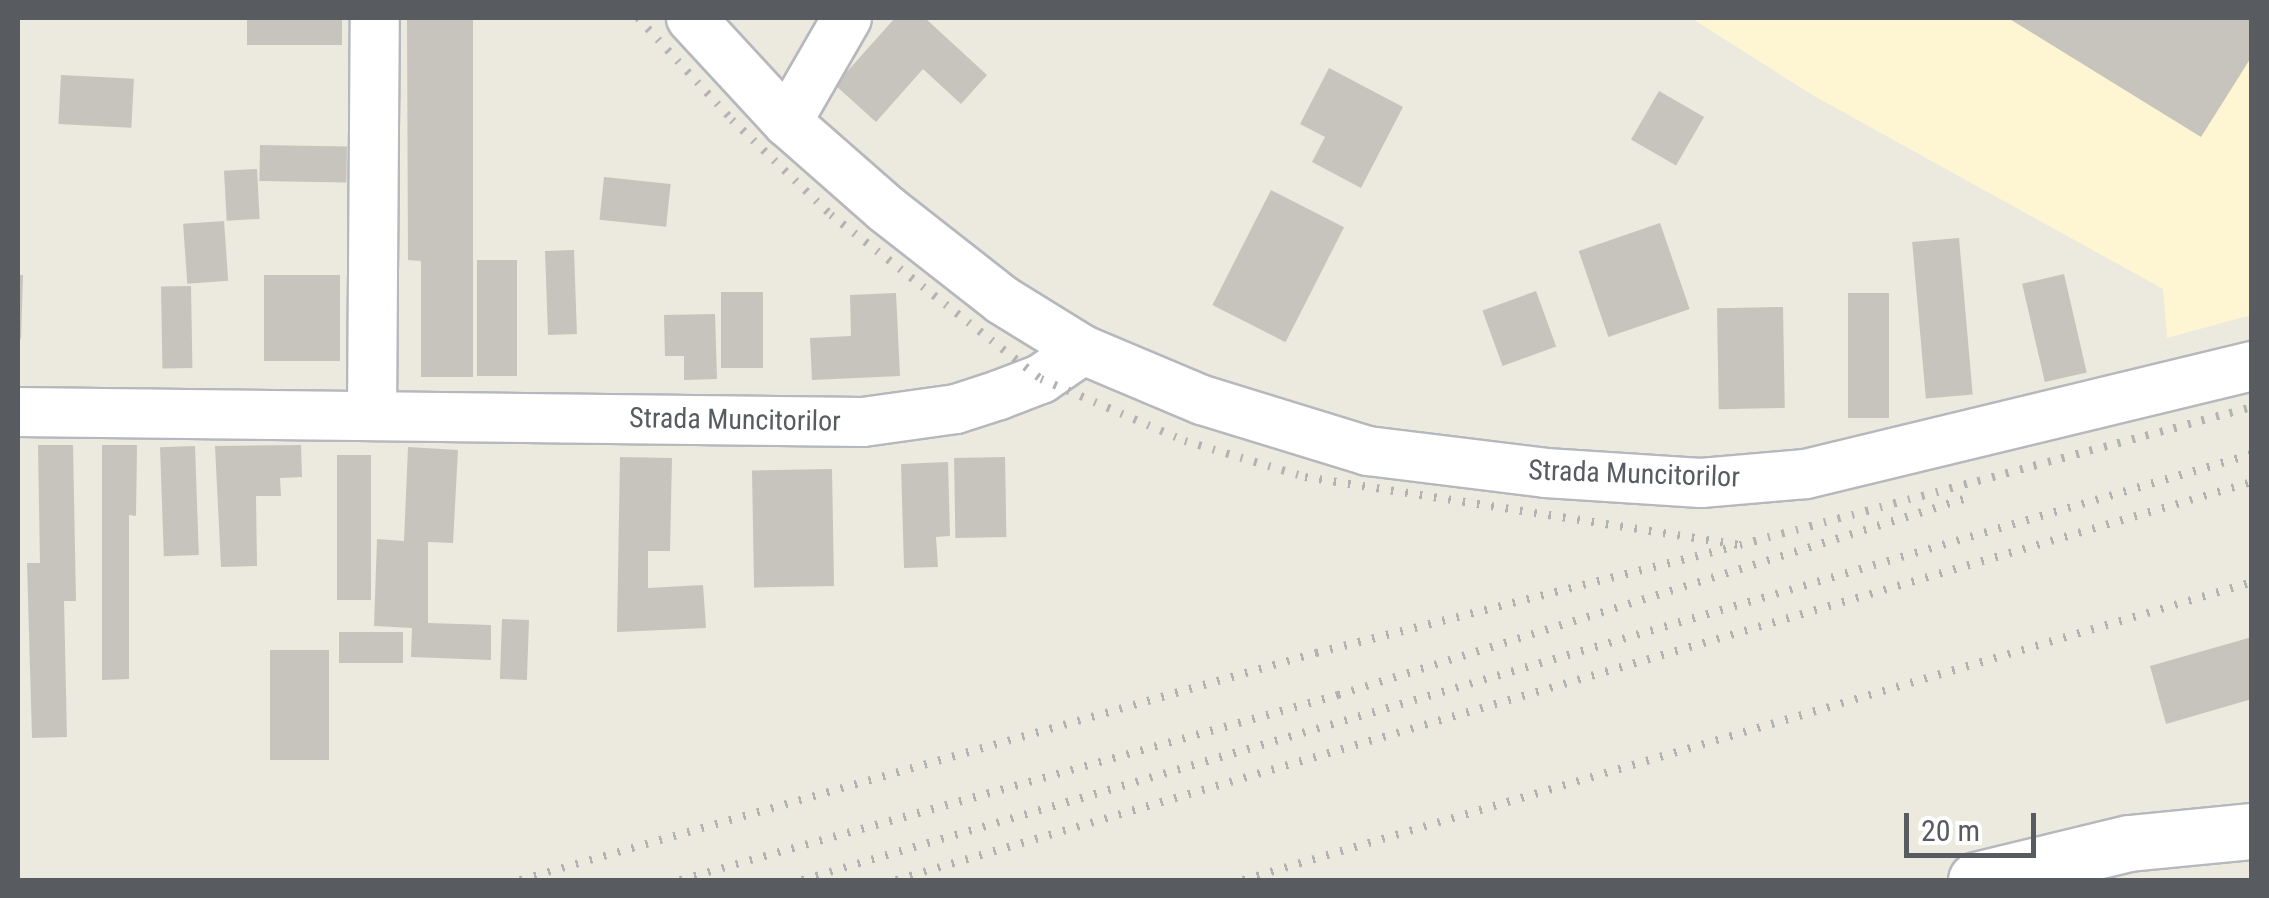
<!DOCTYPE html>
<style>
body{margin:0}
#map{position:relative;width:2269px;height:898px;overflow:hidden;background:#ece9df;font-family:"Roboto Condensed",sans-serif}
div>[style]{position:absolute}
[style*='--x']{left:calc(var(--x)*1px);top:calc(var(--y)*1px);width:calc(var(--w)*1px);rotate:calc(var(--a)*1deg)}
.commercial>*{inset:0;background:#fef5d2}
.building>*{inset:0;background:#c7c4bd;transform-origin:0 0}
.roads{filter:drop-shadow(2px 0 #b5b8bd) drop-shadow(-2px 0 #b5b8bd) drop-shadow(0 2px #b5b8bd) drop-shadow(0 -2px #b5b8bd)}
.street>*{height:48px;margin:-24px;padding:0 24px;transform-origin:24px;border-radius:24px;background:#fff}
.secondary>*{height:55px;margin:-27.5px;padding:0 27.5px;transform-origin:27.5px;border-radius:27.5px;background:#fff}
.rail>*{height:8px;margin-top:-4px;transform-origin:0;background:repeating-linear-gradient(90deg,#b1b2b2 0 2.5px,transparent 0 14.5px)}
span{translate:-50% -50%;white-space:nowrap;text-align:center;line-height:1.15;-webkit-text-stroke:8px #fff;paint-order:stroke}
.street-label{font-size:28px;color:#585c61}
.frame{position:absolute;inset:0;border:20px solid #585c61;pointer-events:none}
.scale{position:absolute;left:1904px;top:813px;width:132px;height:45px;box-sizing:border-box;border:5px solid #585c61;border-top:0;padding-left:12px;font-size:30px;line-height:35px;white-space:nowrap;color:#585c61;-webkit-text-stroke:8px #fff;paint-order:stroke}
</style>
<div id="map">
<div class="commercial">
<i style="clip-path:polygon(1691px 18px,2251px 18px,2251px 315px,2167px 338px,2163px 289px,1814px 96px)"></i>
</div>
<div class="building">
<i style="left:247px;top:18px;width:95px;height:27px"></i>
<i style="clip-path:polygon(407px 18px,473px 18px,473px 377px,421px 377px,421px 261px,408px 260px)"></i>
<i style="clip-path:polygon(895px 18px,925px 18px,987px 75px,961px 104px,923px 69px,876px 122px,835px 85px)"></i>
<i style="clip-path:polygon(2008px 18px,2252px 18px,2252px 56px,2201px 137px)"></i>
<i style="clip-path:polygon(1329px 68px,1403px 107px,1361px 188px,1312px 162px,1325px 137px,1300px 124px)"></i>
<i style="left:61px;top:75px;width:73px;height:49px;rotate:3deg"></i>
<i style="left:1659px;top:91px;width:52px;height:56px;rotate:30deg"></i>
<i style="left:260px;top:145px;width:87px;height:36px;rotate:1deg"></i>
<i style="left:257px;top:169px;width:50px;height:33px;rotate:87deg"></i>
<i style="left:604px;top:177px;width:67px;height:43px;rotate:6deg"></i>
<i style="left:1271px;top:190px;width:82px;height:129px;rotate:27deg"></i>
<i style="left:224px;top:221px;width:60px;height:41px;rotate:86deg"></i>
<i style="left:1660px;top:223px;width:91px;height:86px;rotate:71deg"></i>
<i style="left:1959px;top:238px;width:157px;height:47px;rotate:85deg"></i>
<i style="left:574px;top:250px;width:84px;height:29px;rotate:88deg"></i>
<i style="left:477px;top:260px;width:40px;height:116px"></i>
<i style="left:2064px;top:274px;width:101px;height:43px;rotate:77deg"></i>
<i style="clip-path:polygon(18px 275px,23px 275px,21px 339px,18px 338px)"></i>
<i style="left:264px;top:275px;width:76px;height:86px"></i>
<i style="left:191px;top:286px;width:82px;height:30px;rotate:89deg"></i>
<i style="left:1536px;top:291px;width:59px;height:57px;rotate:70deg"></i>
<i style="left:721px;top:292px;width:42px;height:76px"></i>
<i style="clip-path:polygon(896px 293px,900px 376px,812px 380px,810px 338px,851px 336px,850px 295px)"></i>
<i style="left:1848px;top:293px;width:41px;height:125px"></i>
<i style="left:1783px;top:307px;width:101px;height:66px;rotate:89deg"></i>
<i style="clip-path:polygon(715px 314px,717px 379px,684px 380px,684px 356px,665px 356px,664px 315px)"></i>
<i style="clip-path:polygon(38px 445px,73px 445px,76px 601px,64px 601px,67px 737px,32px 738px,27px 563px,40px 563px)"></i>
<i style="clip-path:polygon(102px 445px,137px 445px,136px 516px,129px 515px,129px 679px,102px 680px)"></i>
<i style="clip-path:polygon(301px 445px,302px 477px,280px 478px,281px 496px,256px 496px,257px 566px,221px 567px,215px 446px)"></i>
<i style="left:195px;top:446px;width:109px;height:35px;rotate:88deg"></i>
<i style="clip-path:polygon(408px 447px,458px 450px,453px 543px,428px 542px,428px 623px,491px 625px,491px 660px,411px 657px,412px 628px,374px 626px,377px 539px,404px 541px)"></i>
<i style="left:337px;top:455px;width:34px;height:145px"></i>
<i style="clip-path:polygon(620px 457px,672px 458px,670px 551px,648px 551px,648px 588px,703px 585px,706px 628px,617px 632px)"></i>
<i style="left:1005px;top:457px;width:80px;height:51px;rotate:89deg"></i>
<i style="clip-path:polygon(948px 462px,950px 536px,936px 537px,938px 567px,904px 568px,901px 464px)"></i>
<i style="left:832px;top:469px;width:117px;height:80px;rotate:89deg"></i>
<i style="left:502px;top:619px;width:27px;height:60px;rotate:2deg"></i>
<i style="left:339px;top:632px;width:64px;height:31px"></i>
<i style="clip-path:polygon(2252px 637px,2252px 699px,2166px 724px,2150px 666px)"></i>
<i style="left:270px;top:650px;width:59px;height:110px"></i>
</div>
<div class="roads">
<div class="street">
<i style="--x:691;--y:18;--w:142;--a:47.3"></i>
<i style="--x:787;--y:122;--w:132;--a:41.3"></i>
<i style="--x:886;--y:209;--w:147;--a:38.1"></i>
<i style="--x:1002;--y:300;--w:95;--a:31.7"></i>
<i style="--x:1083;--y:350;--w:129;--a:22.8"></i>
<i style="--x:1202;--y:400;--w:174;--a:17.1"></i>
<i style="--x:1368;--y:451;--w:179;--a:7"></i>
<i style="--x:1546;--y:473;--w:155;--a:3.7"></i>
<i style="--x:1701;--y:483;--w:105;--a:-4.9"></i>
<i style="--x:1806;--y:474;--w:459;--a:-13.6"></i>
<i style="--x:787;--y:122;--w:120;--a:-60"></i>
<i style="--x:18;--y:412;--w:845;--a:0.68"></i>
<i style="--x:863;--y:422;--w:94;--a:-8"></i>
<i style="--x:956;--y:409;--w:45;--a:-18"></i>
<i style="--x:999;--y:395;--w:45;--a:-20.9"></i>
<i style="--x:1041;--y:379;--w:51;--a:-34.6"></i>
<i style="--x:372;--y:416;--w:398;--a:-89.6"></i>
</div>
<div class="secondary">
<i style="--x:1976;--y:880;--w:157;--a:-13.6"></i>
<i style="--x:2129;--y:843;--w:124;--a:-5.6"></i>
</div>
</div>
<div class="rail">
<i style="--x:638;--y:18;--w:139;--a:47.3"></i>
<i style="--x:732;--y:120;--w:137;--a:43.8"></i>
<i style="--x:831;--y:215;--w:266;--a:38"></i>
<i style="--x:1041;--y:379;--w:157;--a:23.3"></i>
<i style="--x:1185;--y:441;--w:125;--a:16.7"></i>
<i style="--x:1305;--y:477;--w:440;--a:8.9"></i>
<i style="--x:1740;--y:545;--w:530;--a:-15.08"></i>
<i style="--x:520;--y:880;--w:828;--a:-15.92"></i>
<i style="--x:1316;--y:653;--w:426;--a:-14.3"></i>
<i style="--x:680;--y:880;--w:684;--a:-15.7"></i>
<i style="--x:1338;--y:695;--w:656;--a:-17.39"></i>
<i style="--x:802;--y:880;--w:1511;--a:-16.37"></i>
<i style="--x:896;--y:880;--w:1413;--a:-16.36"></i>
<i style="--x:1243;--y:880;--w:1052;--a:-16.45"></i>
</div>
<div class="street-label">
<span style="left:735px;top:420px;rotate:1deg">Strada Muncitorilor</span>
<span style="left:1634px;top:474px;rotate:2deg">Strada Muncitorilor</span>
</div>
<div class="frame"></div>
<div class="scale">20 m</div>
</div>
